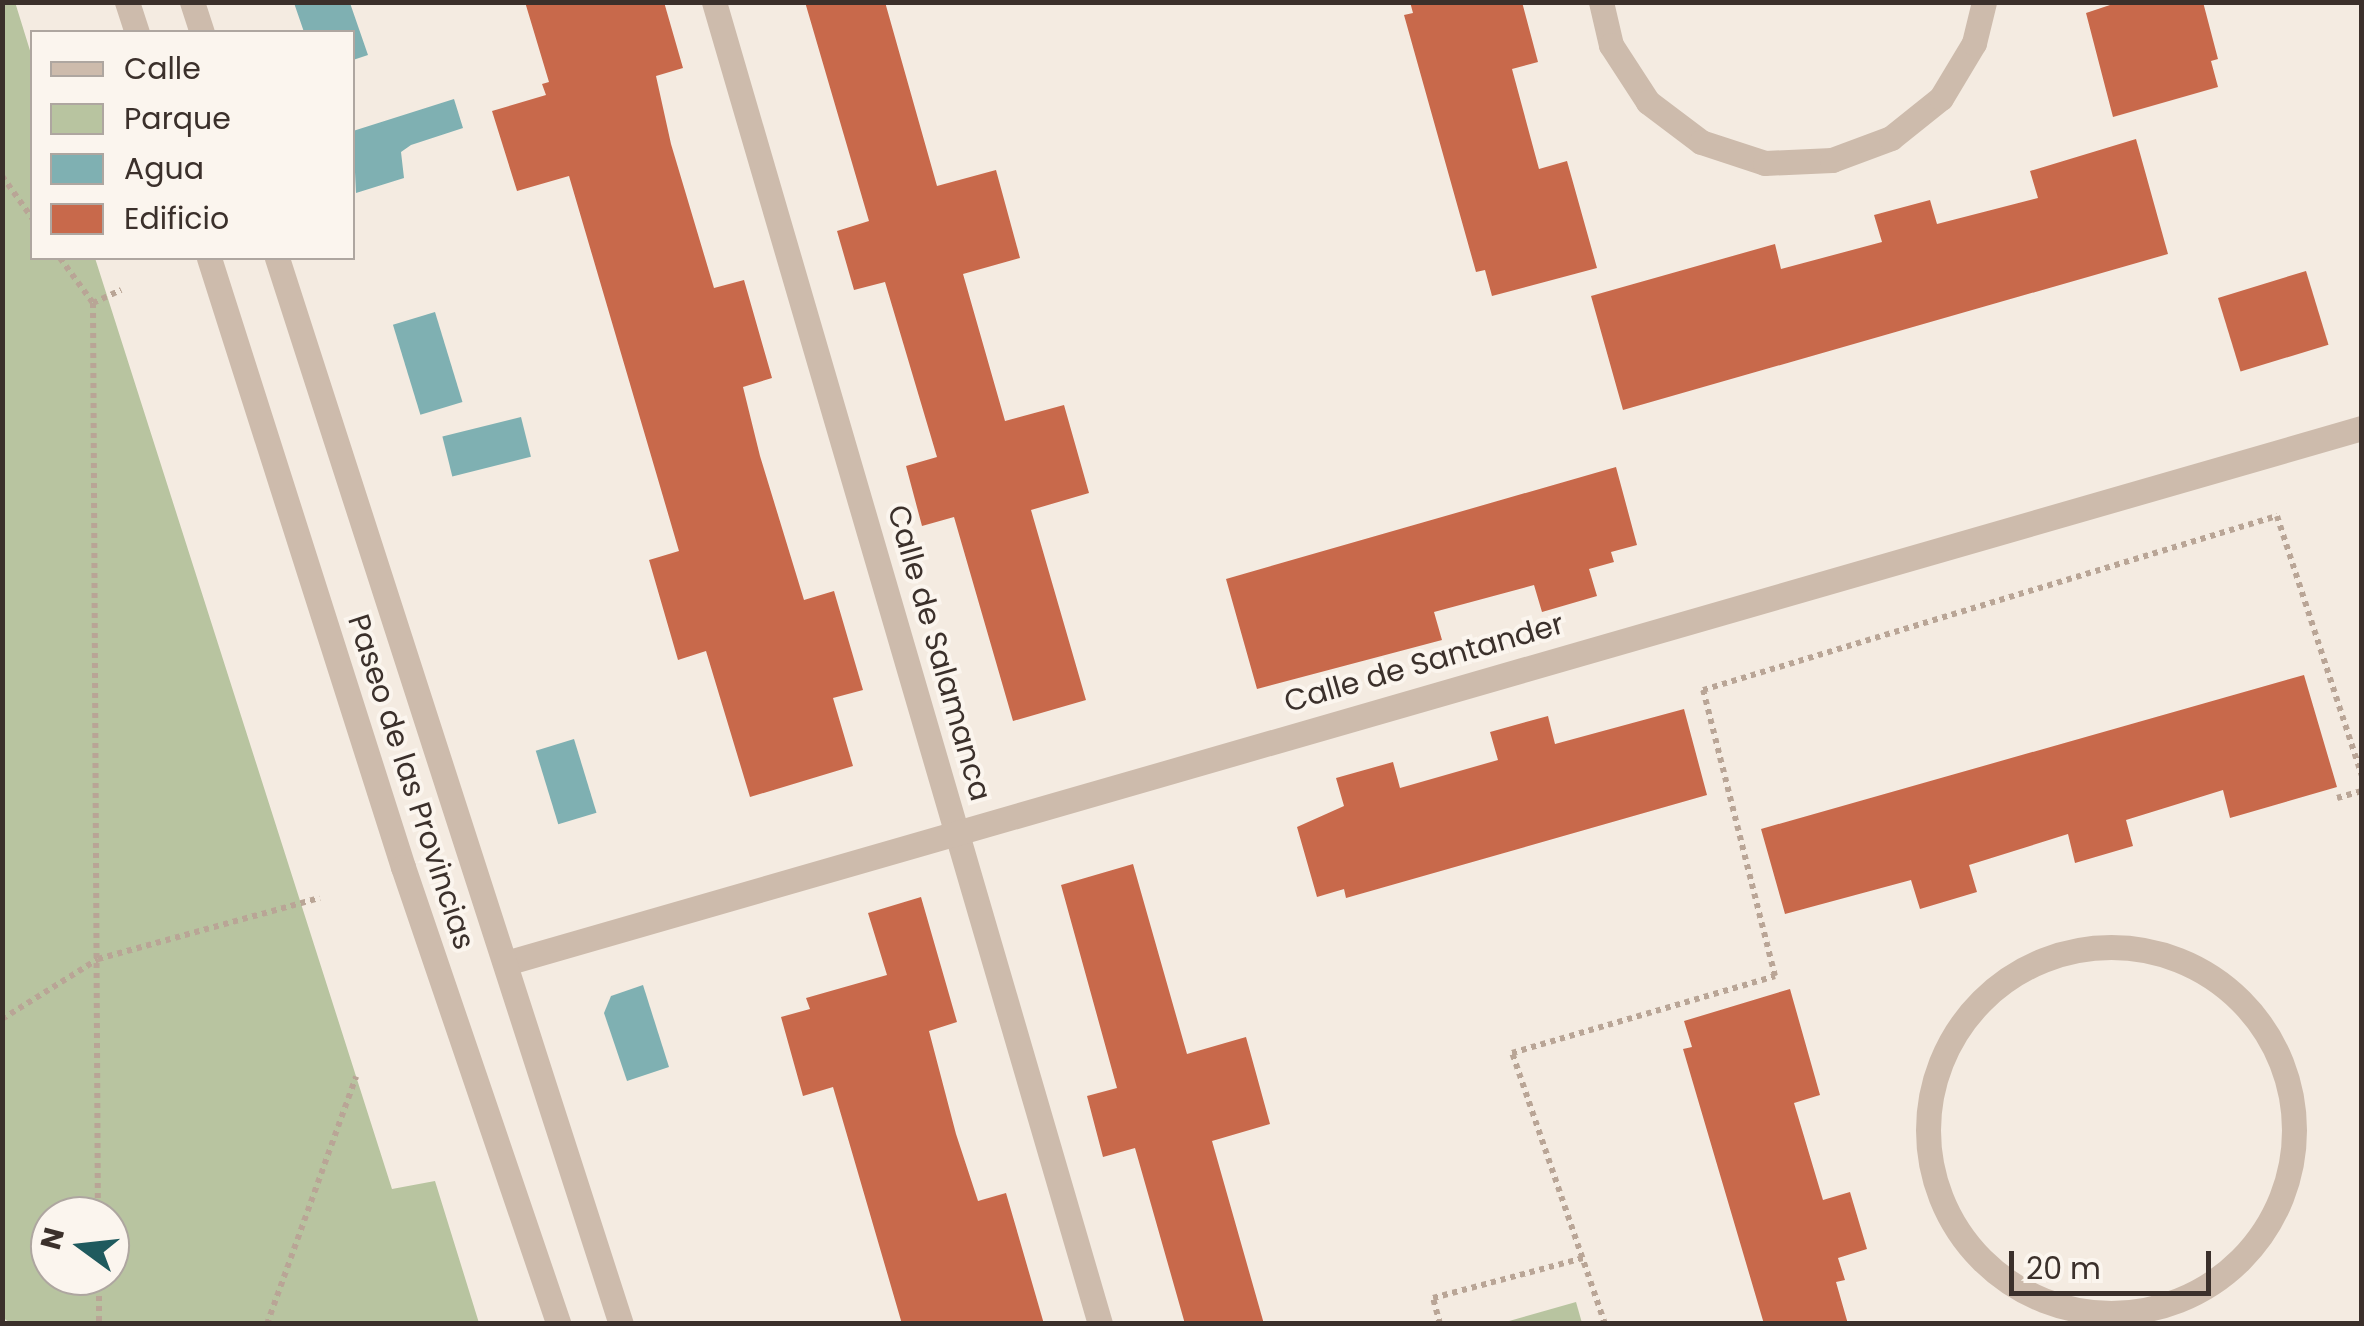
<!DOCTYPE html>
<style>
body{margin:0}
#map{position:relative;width:2364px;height:1326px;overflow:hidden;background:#f4ebe1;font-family:Poppins,sans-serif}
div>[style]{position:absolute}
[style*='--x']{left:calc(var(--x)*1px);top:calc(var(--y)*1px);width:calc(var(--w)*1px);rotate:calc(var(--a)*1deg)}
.green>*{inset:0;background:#b8c4a0}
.water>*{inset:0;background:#7fb0b2;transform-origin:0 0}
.building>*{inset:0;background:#c8694b;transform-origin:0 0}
.path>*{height:6px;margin-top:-3px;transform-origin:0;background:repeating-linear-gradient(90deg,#b9a596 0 5px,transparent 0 10px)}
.minor>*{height:25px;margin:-12.5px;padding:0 12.5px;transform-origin:12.5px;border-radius:12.5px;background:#cdbbac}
.minor>.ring{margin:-12.5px;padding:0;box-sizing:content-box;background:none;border:25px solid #cdbbac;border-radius:50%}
.tertiary>*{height:25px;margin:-12.5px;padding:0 12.5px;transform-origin:12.5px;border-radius:12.5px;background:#cdbbac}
span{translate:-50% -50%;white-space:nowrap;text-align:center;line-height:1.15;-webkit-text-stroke:8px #fbf5ee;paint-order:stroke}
.street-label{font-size:30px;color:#3b302b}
.frame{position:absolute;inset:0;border:5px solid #3b302b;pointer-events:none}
.legend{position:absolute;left:30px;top:30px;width:325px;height:230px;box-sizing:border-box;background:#fbf5ee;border:2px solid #aea6a0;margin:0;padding:12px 18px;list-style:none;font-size:30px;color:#3b302b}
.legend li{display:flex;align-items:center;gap:20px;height:50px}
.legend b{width:50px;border:2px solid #aea6a0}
.north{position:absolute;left:30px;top:1196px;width:100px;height:100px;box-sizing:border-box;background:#fbf5ee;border:2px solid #aea6a0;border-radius:50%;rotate:285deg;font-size:28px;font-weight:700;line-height:40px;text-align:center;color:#3b302b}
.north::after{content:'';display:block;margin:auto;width:35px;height:45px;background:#1f5a5e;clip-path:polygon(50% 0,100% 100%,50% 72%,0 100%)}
.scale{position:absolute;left:2009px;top:1251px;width:202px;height:45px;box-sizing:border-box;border:5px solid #3b302b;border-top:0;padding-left:12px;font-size:30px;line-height:35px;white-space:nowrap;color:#3b302b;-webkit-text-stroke:8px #fbf5ee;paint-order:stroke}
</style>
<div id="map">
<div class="green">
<i style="clip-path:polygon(evenodd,15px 2px,32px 57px,32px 258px,95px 258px,392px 1189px,435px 1181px,479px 1323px,12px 1324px,3px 1318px,2px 3px,15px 2px,50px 1216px,110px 1216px,110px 1276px,50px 1276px,50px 1216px)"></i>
<i style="clip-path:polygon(1576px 1302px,1582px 1323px,1502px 1323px)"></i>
</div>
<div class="water">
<i style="clip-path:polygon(294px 3px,350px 3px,368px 55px,353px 60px,352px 32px,304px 32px)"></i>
<i style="clip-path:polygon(454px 99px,463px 128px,411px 145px,401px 152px,404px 178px,356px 193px,353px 131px)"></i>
<i style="left:435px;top:312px;width:94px;height:44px;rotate:73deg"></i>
<i style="left:521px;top:417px;width:41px;height:81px;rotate:76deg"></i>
<i style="left:574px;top:739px;width:77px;height:40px;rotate:73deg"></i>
<i style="clip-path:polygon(643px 985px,669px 1067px,627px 1081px,604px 1013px,611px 996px)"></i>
</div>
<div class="building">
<i style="clip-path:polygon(525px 2px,664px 2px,683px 68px,656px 76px,671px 144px,714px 288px,744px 280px,772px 378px,743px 387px,760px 456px,804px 600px,834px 591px,863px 690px,833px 698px,853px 766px,750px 797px,706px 651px,678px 660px,649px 560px,679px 551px,569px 176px,517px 191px,492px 111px,546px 95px,542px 84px,549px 82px)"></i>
<i style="clip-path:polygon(805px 2px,885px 2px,937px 186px,996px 170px,1020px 258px,963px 274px,1005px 421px,1064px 405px,1089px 493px,1031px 510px,1086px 700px,1013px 721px,954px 517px,922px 526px,906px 466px,937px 457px,885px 282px,854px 290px,837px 231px,869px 221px)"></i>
<i style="clip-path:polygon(1410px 2px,1522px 2px,1538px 62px,1512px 69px,1539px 169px,1567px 161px,1597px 268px,1492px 296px,1485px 270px,1476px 272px,1404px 15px,1413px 13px)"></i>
<i style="clip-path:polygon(2119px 2px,2203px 2px,2218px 59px,2211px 61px,2218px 87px,2113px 117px,2086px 13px)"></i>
<i style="clip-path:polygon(2136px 139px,2168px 254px,1623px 410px,1591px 296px,1775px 244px,1781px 269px,1882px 242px,1874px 215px,1930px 200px,1937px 224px,2038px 198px,2030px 171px)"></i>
<i style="left:2306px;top:271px;width:77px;height:92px;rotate:73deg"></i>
<i style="clip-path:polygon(1616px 467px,1637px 545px,1611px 552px,1614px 562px,1589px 569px,1597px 596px,1542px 612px,1534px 585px,1434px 612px,1442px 640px,1257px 689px,1226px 579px)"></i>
<i style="clip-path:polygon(2304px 675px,2337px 787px,2230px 818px,2223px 790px,2126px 820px,2133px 846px,2075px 863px,2068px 834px,1969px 865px,1977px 892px,1920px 909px,1911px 880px,1785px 914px,1761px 829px)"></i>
<i style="clip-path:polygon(1684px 709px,1707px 795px,1346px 898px,1344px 889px,1317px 897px,1297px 827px,1344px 806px,1336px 778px,1393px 762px,1400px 788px,1498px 760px,1490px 732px,1548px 716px,1555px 744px)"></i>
<i style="clip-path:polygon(1133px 864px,1187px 1054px,1246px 1037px,1270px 1124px,1212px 1141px,1264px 1324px,1185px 1324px,1135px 1148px,1103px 1157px,1087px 1096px,1117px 1088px,1061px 885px)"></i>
<i style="clip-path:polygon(921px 897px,957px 1022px,929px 1031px,956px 1134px,978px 1201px,1006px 1193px,1044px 1324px,902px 1324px,833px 1087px,803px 1096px,781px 1017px,810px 1009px,806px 998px,887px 975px,868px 913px)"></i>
<i style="clip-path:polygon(1790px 989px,1820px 1095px,1794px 1103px,1823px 1200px,1850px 1192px,1867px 1249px,1838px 1258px,1845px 1280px,1836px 1282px,1848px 1324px,1764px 1324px,1683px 1049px,1692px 1047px,1684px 1021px)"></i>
</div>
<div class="path">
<i style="--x:2;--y:176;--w:52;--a:54.5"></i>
<i style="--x:60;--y:258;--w:56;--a:53.7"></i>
<i style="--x:93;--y:303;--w:31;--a:-25"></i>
<i style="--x:93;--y:303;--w:913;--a:89.69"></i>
<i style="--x:2337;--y:798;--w:26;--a:-16"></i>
<i style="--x:2;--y:1019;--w:113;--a:-32"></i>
<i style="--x:98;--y:959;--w:230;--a:-15.4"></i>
<i style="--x:99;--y:1276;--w:48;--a:90"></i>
<i style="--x:267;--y:1324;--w:263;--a:-70.2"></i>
<i style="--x:1440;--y:1324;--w:27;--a:-105"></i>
<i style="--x:1433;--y:1298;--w:155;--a:-14.9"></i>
<i style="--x:1605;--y:1324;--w:287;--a:-108.9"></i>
<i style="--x:1512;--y:1053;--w:274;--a:-16.3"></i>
<i style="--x:1775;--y:976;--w:295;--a:-104.1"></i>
<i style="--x:1703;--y:690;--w:600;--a:-16.86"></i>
<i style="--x:2277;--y:516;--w:274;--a:71.9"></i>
</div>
<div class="minor">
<i style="--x:714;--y:2;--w:1377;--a:73.72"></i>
<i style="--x:1601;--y:2;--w:44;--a:76.9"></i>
<i style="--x:1611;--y:45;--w:68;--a:57"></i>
<i style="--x:1648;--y:102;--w:66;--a:37"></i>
<i style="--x:1701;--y:142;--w:67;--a:18.2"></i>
<i style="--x:1765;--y:163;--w:67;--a:-2.6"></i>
<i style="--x:1832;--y:160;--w:63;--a:-20.4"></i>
<i style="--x:1891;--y:138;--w:64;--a:-38.7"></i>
<i style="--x:1941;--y:98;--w:64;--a:-59"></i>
<i style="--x:1974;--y:43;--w:42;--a:-76.3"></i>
<i class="ring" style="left:1928px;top:947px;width:341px;height:341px"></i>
<i style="--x:506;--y:963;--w:1932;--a:-16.08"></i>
</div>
<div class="tertiary">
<i style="--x:127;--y:2;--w:32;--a:72"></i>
<i style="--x:192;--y:2;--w:32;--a:72"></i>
<i style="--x:209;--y:258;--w:639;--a:72.33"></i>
<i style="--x:403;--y:867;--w:483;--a:71.2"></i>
<i style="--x:277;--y:258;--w:1120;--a:72.12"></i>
</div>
<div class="street-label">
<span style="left:939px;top:653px;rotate:74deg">Calle de Salamanca</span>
<span style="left:1424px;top:663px;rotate:-16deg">Calle de Santander</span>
<span style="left:411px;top:782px;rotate:72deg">Paseo de las Provincias</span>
</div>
<div class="frame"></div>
<ul class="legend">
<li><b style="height:12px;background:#cdbbac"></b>Calle</li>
<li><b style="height:28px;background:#b8c4a0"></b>Parque</li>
<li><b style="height:28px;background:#7fb0b2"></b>Agua</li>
<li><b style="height:28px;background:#c8694b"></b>Edificio</li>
</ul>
<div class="north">N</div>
<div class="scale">20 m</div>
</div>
